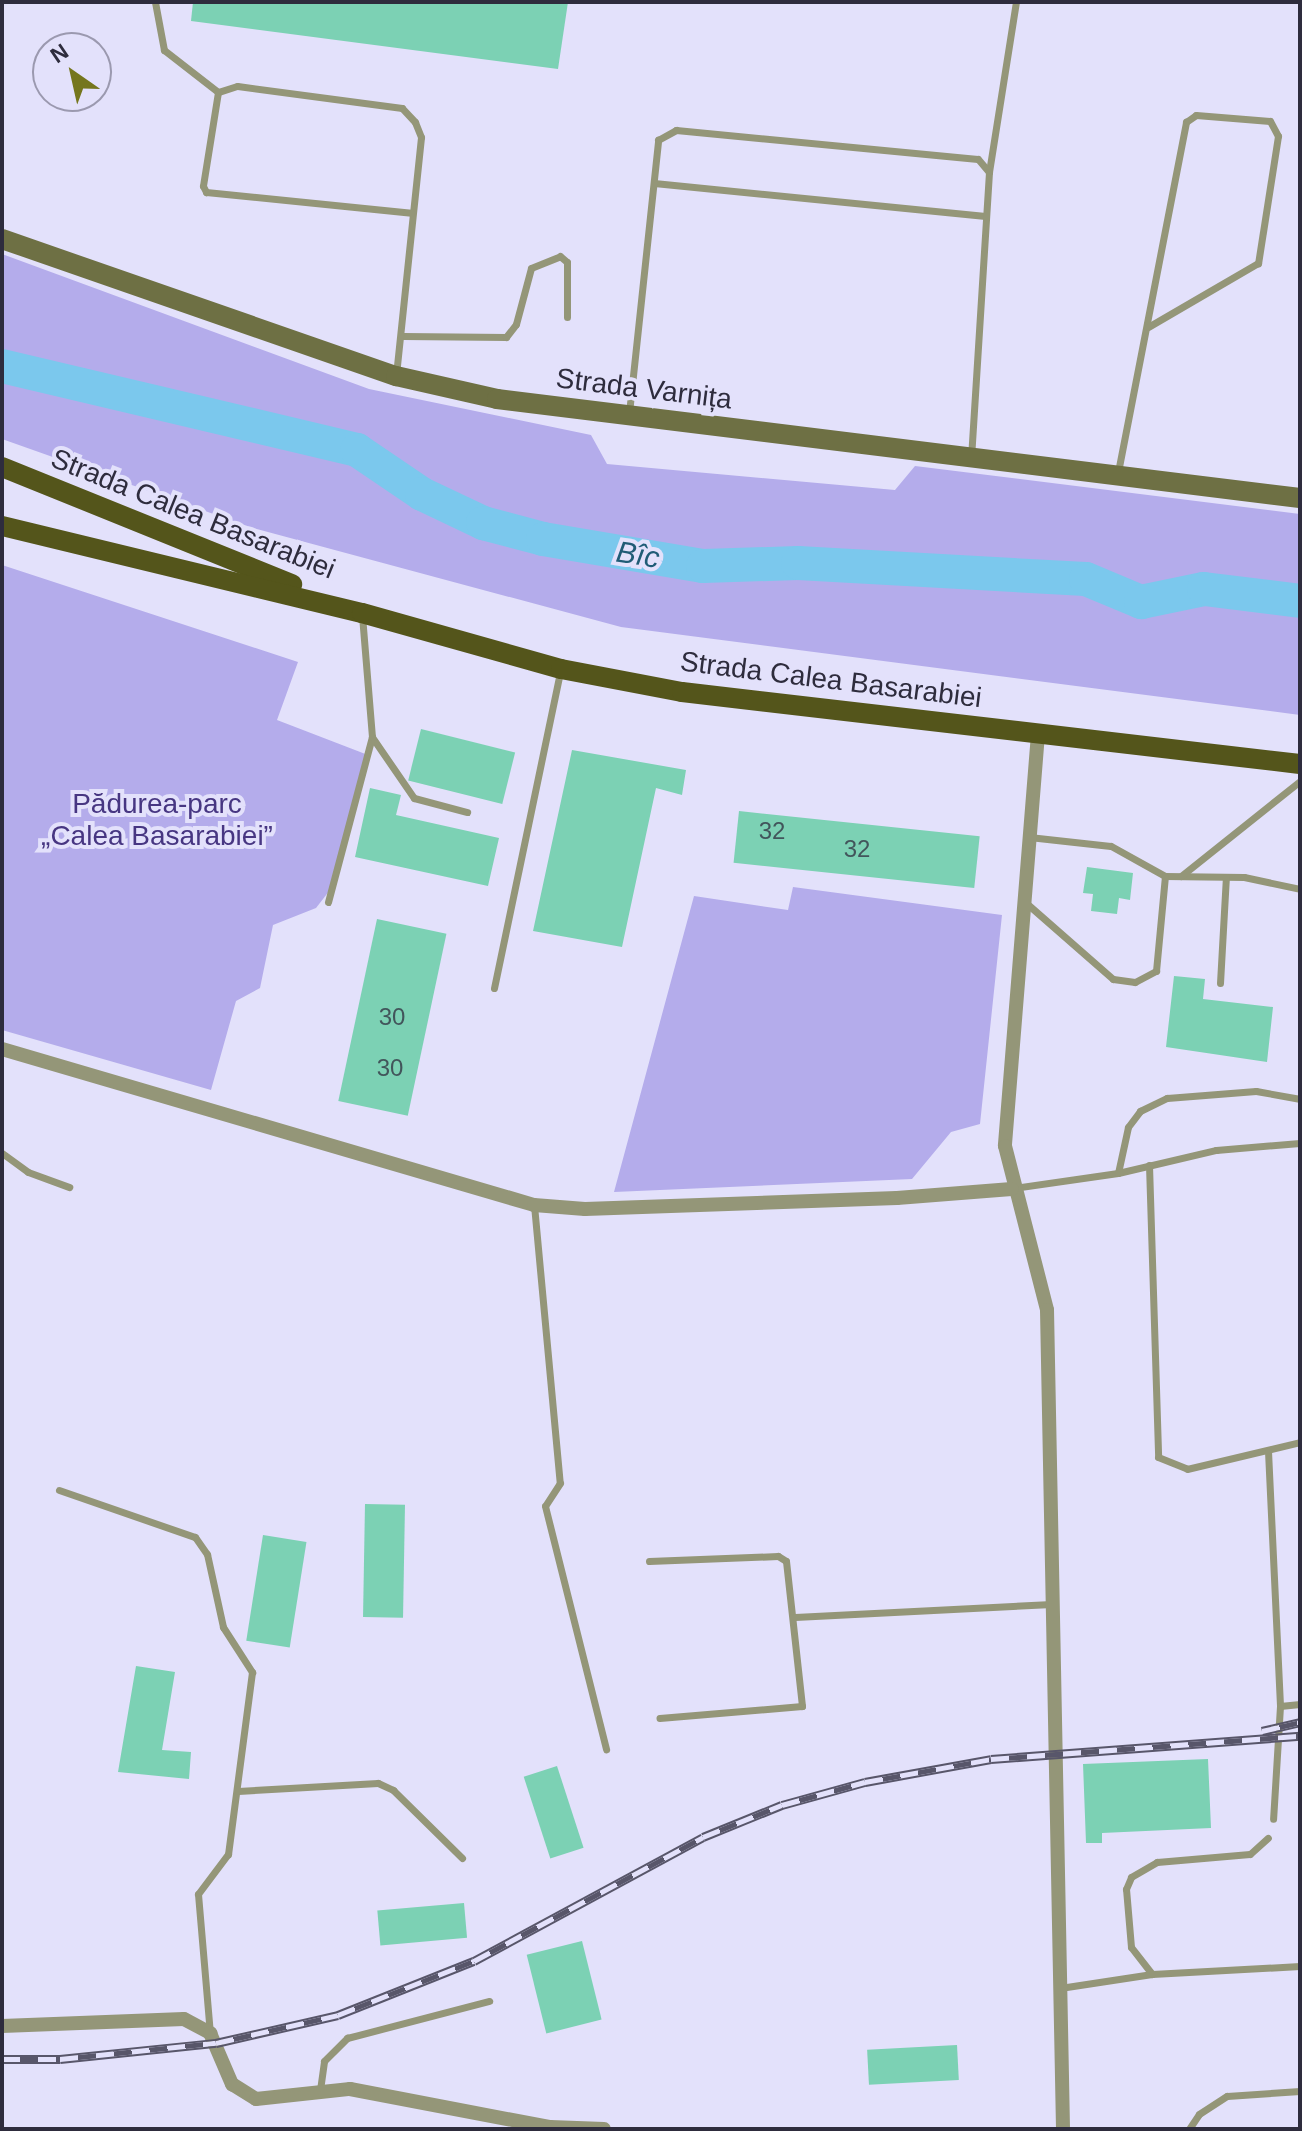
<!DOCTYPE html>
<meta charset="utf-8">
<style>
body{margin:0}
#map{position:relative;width:1302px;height:2131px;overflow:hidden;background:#e3e1fb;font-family:Helvetica,sans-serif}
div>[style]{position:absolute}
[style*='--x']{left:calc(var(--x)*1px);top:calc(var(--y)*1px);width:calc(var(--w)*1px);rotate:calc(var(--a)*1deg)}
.green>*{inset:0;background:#b4aceb}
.river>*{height:34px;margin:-17px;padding:0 17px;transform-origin:17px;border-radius:17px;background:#7bc8ed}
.building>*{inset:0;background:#7cd1b4;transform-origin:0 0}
.lane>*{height:7px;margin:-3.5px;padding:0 3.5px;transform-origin:3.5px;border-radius:3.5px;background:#949678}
.street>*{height:14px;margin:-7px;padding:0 7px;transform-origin:7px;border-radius:7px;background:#949678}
.secondary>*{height:20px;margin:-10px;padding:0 10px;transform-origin:10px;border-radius:10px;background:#6e7044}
.primary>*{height:20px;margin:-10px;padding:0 10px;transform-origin:10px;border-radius:10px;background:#54551b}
.rail>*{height:9px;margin-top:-4.5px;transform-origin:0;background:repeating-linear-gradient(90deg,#e3e1fb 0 18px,#58566a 0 36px);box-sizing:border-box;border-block:2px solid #58566a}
span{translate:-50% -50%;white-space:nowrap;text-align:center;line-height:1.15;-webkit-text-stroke:8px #e3e1fb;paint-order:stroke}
.number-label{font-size:24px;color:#42555b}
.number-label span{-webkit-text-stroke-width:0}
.street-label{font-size:28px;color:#2e2c3d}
.park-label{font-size:28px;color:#473682}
.water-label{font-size:30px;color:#205c76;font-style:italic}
.frame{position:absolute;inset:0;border:4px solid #2e2c3d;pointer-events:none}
.north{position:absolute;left:32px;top:32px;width:80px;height:80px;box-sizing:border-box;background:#e3e1fb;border:2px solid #9b99af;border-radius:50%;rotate:326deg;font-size:22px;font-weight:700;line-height:32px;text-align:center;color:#2e2c3d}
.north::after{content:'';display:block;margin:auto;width:28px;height:36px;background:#75761d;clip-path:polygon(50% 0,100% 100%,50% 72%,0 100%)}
</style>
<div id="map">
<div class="green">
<i style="clip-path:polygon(2px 254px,369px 389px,591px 435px,607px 464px,895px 490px,915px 466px,1300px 514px,1300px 715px,621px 627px,253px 528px,2px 439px)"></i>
<i style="clip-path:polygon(2px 565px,298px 662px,277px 720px,368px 755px,330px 890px,316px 908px,273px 925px,260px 988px,236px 1001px,211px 1090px,2px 1030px)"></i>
<i style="clip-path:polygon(793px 887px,1002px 915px,980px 1124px,951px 1132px,912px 1179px,614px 1192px,694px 896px,788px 910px)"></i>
</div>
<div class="river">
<i style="--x:2;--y:366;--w:365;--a:13.3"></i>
<i style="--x:357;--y:450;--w:78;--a:34.1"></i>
<i style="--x:422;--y:494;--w:68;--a:25.4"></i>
<i style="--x:483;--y:523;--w:62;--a:14.9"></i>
<i style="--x:543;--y:539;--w:162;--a:9.6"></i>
<i style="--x:703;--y:566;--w:95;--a:-1.8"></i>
<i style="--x:798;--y:563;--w:288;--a:3.2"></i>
<i style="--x:1086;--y:579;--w:60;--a:22.7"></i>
<i style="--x:1141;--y:602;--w:64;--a:-11.7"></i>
<i style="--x:1204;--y:589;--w:97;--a:7.1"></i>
</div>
<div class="building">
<i style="clip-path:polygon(193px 2px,568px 2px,558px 69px,191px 21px)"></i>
<i style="left:421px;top:729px;width:97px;height:53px;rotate:14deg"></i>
<i style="clip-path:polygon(572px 750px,686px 770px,682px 795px,656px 788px,622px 947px,533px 931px)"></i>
<i style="clip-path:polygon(370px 788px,401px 795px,396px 815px,499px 838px,488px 886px,355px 857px)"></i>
<i style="left:739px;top:811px;width:242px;height:52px;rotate:6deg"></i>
<i style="clip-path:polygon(1087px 867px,1133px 873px,1130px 900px,1119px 898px,1117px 914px,1091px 911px,1093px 894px,1083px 893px)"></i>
<i style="left:377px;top:919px;width:71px;height:186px;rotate:12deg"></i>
<i style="clip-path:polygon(1174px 976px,1205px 979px,1203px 999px,1273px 1007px,1267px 1062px,1166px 1047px)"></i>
<i style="left:365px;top:1504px;width:40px;height:113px;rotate:1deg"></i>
<i style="left:263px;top:1535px;width:44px;height:107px;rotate:9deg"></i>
<i style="clip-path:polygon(136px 1666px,175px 1672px,162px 1750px,191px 1752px,189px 1779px,118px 1772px)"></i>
<i style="clip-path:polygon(1208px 1759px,1211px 1828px,1102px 1833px,1102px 1843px,1086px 1843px,1083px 1764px)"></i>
<i style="left:557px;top:1766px;width:86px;height:35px;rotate:72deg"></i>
<i style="left:464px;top:1903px;width:35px;height:87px;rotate:85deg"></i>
<i style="left:582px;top:1941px;width:81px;height:57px;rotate:76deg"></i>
<i style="left:957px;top:2045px;width:35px;height:90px;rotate:87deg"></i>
</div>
<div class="lane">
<i style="--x:155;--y:2;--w:49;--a:79.4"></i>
<i style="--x:164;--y:50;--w:68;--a:37.9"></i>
<i style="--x:989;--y:172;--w:172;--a:-81"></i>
<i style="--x:654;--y:183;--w:333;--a:5.7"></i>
<i style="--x:403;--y:336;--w:103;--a:0.6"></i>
<i style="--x:506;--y:337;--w:16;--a:-52"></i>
<i style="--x:516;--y:324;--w:58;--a:-75"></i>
<i style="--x:531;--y:268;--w:31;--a:-22"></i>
<i style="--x:560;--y:256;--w:9;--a:41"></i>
<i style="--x:567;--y:262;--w:55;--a:90"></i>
<i style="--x:396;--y:375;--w:239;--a:-84"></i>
<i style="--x:421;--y:137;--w:16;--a:-112"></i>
<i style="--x:415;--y:122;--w:19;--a:-133"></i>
<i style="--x:402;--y:108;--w:166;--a:-172.4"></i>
<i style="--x:237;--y:86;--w:20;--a:162"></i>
<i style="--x:218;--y:92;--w:95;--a:99.1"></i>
<i style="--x:203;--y:186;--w:7;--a:63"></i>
<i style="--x:206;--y:192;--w:206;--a:5.8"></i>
<i style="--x:629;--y:413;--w:275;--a:-83.9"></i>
<i style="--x:658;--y:140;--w:21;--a:-29"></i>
<i style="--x:676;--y:130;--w:303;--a:5.5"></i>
<i style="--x:978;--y:159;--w:17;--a:50"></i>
<i style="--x:989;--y:172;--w:284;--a:93.6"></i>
<i style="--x:1118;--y:472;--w:357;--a:-79"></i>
<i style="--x:1186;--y:122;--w:12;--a:-35"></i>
<i style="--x:1196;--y:115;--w:74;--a:4.6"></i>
<i style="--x:1270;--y:121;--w:17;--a:62"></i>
<i style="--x:1278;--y:136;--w:129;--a:98.9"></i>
<i style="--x:1258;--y:263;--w:127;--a:149.8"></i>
<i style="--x:372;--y:737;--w:74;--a:55.5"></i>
<i style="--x:414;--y:798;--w:55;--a:14.8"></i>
<i style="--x:1029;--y:837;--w:82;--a:6.3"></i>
<i style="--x:1111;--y:846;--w:62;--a:29.1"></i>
<i style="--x:1165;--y:876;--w:79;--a:0.7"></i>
<i style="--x:1244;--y:877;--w:57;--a:12.1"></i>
<i style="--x:1181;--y:876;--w:152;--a:-38.6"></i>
<i style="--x:328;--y:902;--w:171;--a:-75.1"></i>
<i style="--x:372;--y:737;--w:122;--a:-94.7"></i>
<i style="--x:1025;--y:902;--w:117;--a:41.2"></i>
<i style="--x:1113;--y:979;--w:22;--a:8"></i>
<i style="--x:1135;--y:982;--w:24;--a:-28"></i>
<i style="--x:1156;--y:971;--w:95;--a:-84.6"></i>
<i style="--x:1220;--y:983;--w:106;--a:-86.8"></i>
<i style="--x:494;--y:988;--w:324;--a:-78.2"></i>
<i style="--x:2;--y:1153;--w:32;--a:36"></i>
<i style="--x:28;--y:1172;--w:44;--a:20.1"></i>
<i style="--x:1149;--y:1165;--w:292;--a:88.2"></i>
<i style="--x:1158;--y:1457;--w:31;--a:22"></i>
<i style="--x:1187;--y:1469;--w:116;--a:-13.4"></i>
<i style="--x:1118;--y:1173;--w:47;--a:-77.7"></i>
<i style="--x:1128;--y:1127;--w:20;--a:-53"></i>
<i style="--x:1140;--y:1111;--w:30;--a:-26"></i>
<i style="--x:1167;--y:1098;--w:89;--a:-4.5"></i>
<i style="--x:1256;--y:1091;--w:45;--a:10.3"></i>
<i style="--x:1014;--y:1188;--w:105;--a:-8.2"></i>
<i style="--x:1118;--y:1173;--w:101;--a:-13.2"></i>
<i style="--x:1216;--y:1150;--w:84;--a:-4.8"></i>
<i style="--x:534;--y:1205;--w:279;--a:84.7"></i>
<i style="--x:560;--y:1483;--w:27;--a:123"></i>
<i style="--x:545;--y:1506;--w:251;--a:75.9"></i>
<i style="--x:1268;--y:1451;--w:255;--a:87.3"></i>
<i style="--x:1280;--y:1706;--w:113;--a:93.5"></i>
<i style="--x:59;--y:1490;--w:144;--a:19.1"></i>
<i style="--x:195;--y:1537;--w:21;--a:55"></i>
<i style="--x:207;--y:1554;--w:75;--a:77.6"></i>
<i style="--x:223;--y:1627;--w:54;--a:57.2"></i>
<i style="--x:252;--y:1672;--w:184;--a:97.5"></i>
<i style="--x:228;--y:1854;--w:50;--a:126.9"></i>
<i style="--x:198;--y:1894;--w:140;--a:85.1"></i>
<i style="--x:649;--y:1561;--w:129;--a:-2.2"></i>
<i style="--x:778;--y:1556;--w:9;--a:32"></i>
<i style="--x:786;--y:1561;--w:146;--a:83.7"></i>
<i style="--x:802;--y:1706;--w:143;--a:175.2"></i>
<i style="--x:795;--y:1617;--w:257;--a:-2.9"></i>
<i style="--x:1280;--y:1706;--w:20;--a:-6"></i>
<i style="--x:238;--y:1791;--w:140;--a:-3.3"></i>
<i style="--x:378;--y:1783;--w:17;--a:25"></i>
<i style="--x:393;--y:1790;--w:97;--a:44.6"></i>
<i style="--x:1152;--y:1974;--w:34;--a:-128"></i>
<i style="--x:1131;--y:1947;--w:58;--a:-94.9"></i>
<i style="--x:1126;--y:1889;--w:13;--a:-67"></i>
<i style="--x:1131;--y:1877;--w:30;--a:-30"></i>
<i style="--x:1157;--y:1862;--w:93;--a:-4.9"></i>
<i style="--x:1250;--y:1854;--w:24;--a:-42"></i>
<i style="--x:1060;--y:1988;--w:93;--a:-8.7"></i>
<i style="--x:1152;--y:1974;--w:148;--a:-3.1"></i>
<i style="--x:320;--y:2090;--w:29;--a:-82"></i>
<i style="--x:324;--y:2061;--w:33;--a:-45"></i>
<i style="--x:347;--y:2038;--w:147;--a:-14.6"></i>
<i style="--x:1189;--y:2129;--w:18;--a:-56"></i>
<i style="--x:1199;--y:2114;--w:33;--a:-33"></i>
<i style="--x:1227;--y:2096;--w:73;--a:-3.9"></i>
</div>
<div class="street">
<i style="--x:1038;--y:734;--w:413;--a:94.6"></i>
<i style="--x:1005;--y:1146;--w:169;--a:75.6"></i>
<i style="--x:1047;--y:1310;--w:819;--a:88.88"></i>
<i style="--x:2;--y:1049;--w:554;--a:16.34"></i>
<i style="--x:534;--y:1205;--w:51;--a:4.5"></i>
<i style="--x:585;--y:1209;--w:312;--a:-2"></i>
<i style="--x:897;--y:1198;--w:115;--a:-4.5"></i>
<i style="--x:2;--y:2026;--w:182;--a:-2.2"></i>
<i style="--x:184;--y:2019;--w:30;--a:28"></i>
<i style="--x:210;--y:2033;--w:56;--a:66.7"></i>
<i style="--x:232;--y:2084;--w:28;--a:32"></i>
<i style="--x:256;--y:2099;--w:95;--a:-6.1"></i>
<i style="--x:350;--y:2089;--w:204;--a:10.8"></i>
<i style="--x:550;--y:2127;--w:54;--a:2.1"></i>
</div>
<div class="secondary">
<i style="--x:2;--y:239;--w:417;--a:19.2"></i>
<i style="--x:396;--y:376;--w:104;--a:12.8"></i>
<i style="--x:497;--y:399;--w:809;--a:7.03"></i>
</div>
<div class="primary">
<i style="--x:2;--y:467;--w:313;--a:22"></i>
<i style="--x:2;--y:526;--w:370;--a:13.6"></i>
<i style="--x:362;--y:613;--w:207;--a:15.7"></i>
<i style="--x:561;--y:669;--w:123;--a:10.8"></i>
<i style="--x:682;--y:692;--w:622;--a:6.65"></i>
</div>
<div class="rail">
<i style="--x:1262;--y:1731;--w:39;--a:-13"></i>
<i style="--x:2;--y:2059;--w:58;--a:0"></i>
<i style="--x:60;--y:2059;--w:157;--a:-5.9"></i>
<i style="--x:216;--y:2043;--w:125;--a:-12.9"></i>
<i style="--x:338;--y:2015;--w:146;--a:-21.7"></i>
<i style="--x:474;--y:1961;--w:260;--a:-28.4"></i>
<i style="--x:703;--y:1837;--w:85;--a:-22.1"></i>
<i style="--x:782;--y:1805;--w:86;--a:-15.5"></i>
<i style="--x:865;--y:1782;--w:128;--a:-10.3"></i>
<i style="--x:991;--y:1759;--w:310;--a:-4.3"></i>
</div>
<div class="number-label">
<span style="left:772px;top:831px">32</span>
<span style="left:857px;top:849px">32</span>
<span style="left:392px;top:1017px">30</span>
<span style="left:390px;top:1068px">30</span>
</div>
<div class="street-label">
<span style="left:644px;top:389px;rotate:7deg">Strada Varnița</span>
<span style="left:193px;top:514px;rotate:22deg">Strada Calea Basarabiei</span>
<span style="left:831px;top:680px;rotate:7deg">Strada Calea Basarabiei</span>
</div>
<div class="park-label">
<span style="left:157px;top:820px">Pădurea-parc<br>„Calea Basarabiei”</span>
</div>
<div class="water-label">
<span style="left:638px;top:555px;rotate:9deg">Bîc</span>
</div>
<div class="frame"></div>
<div class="north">N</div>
</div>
